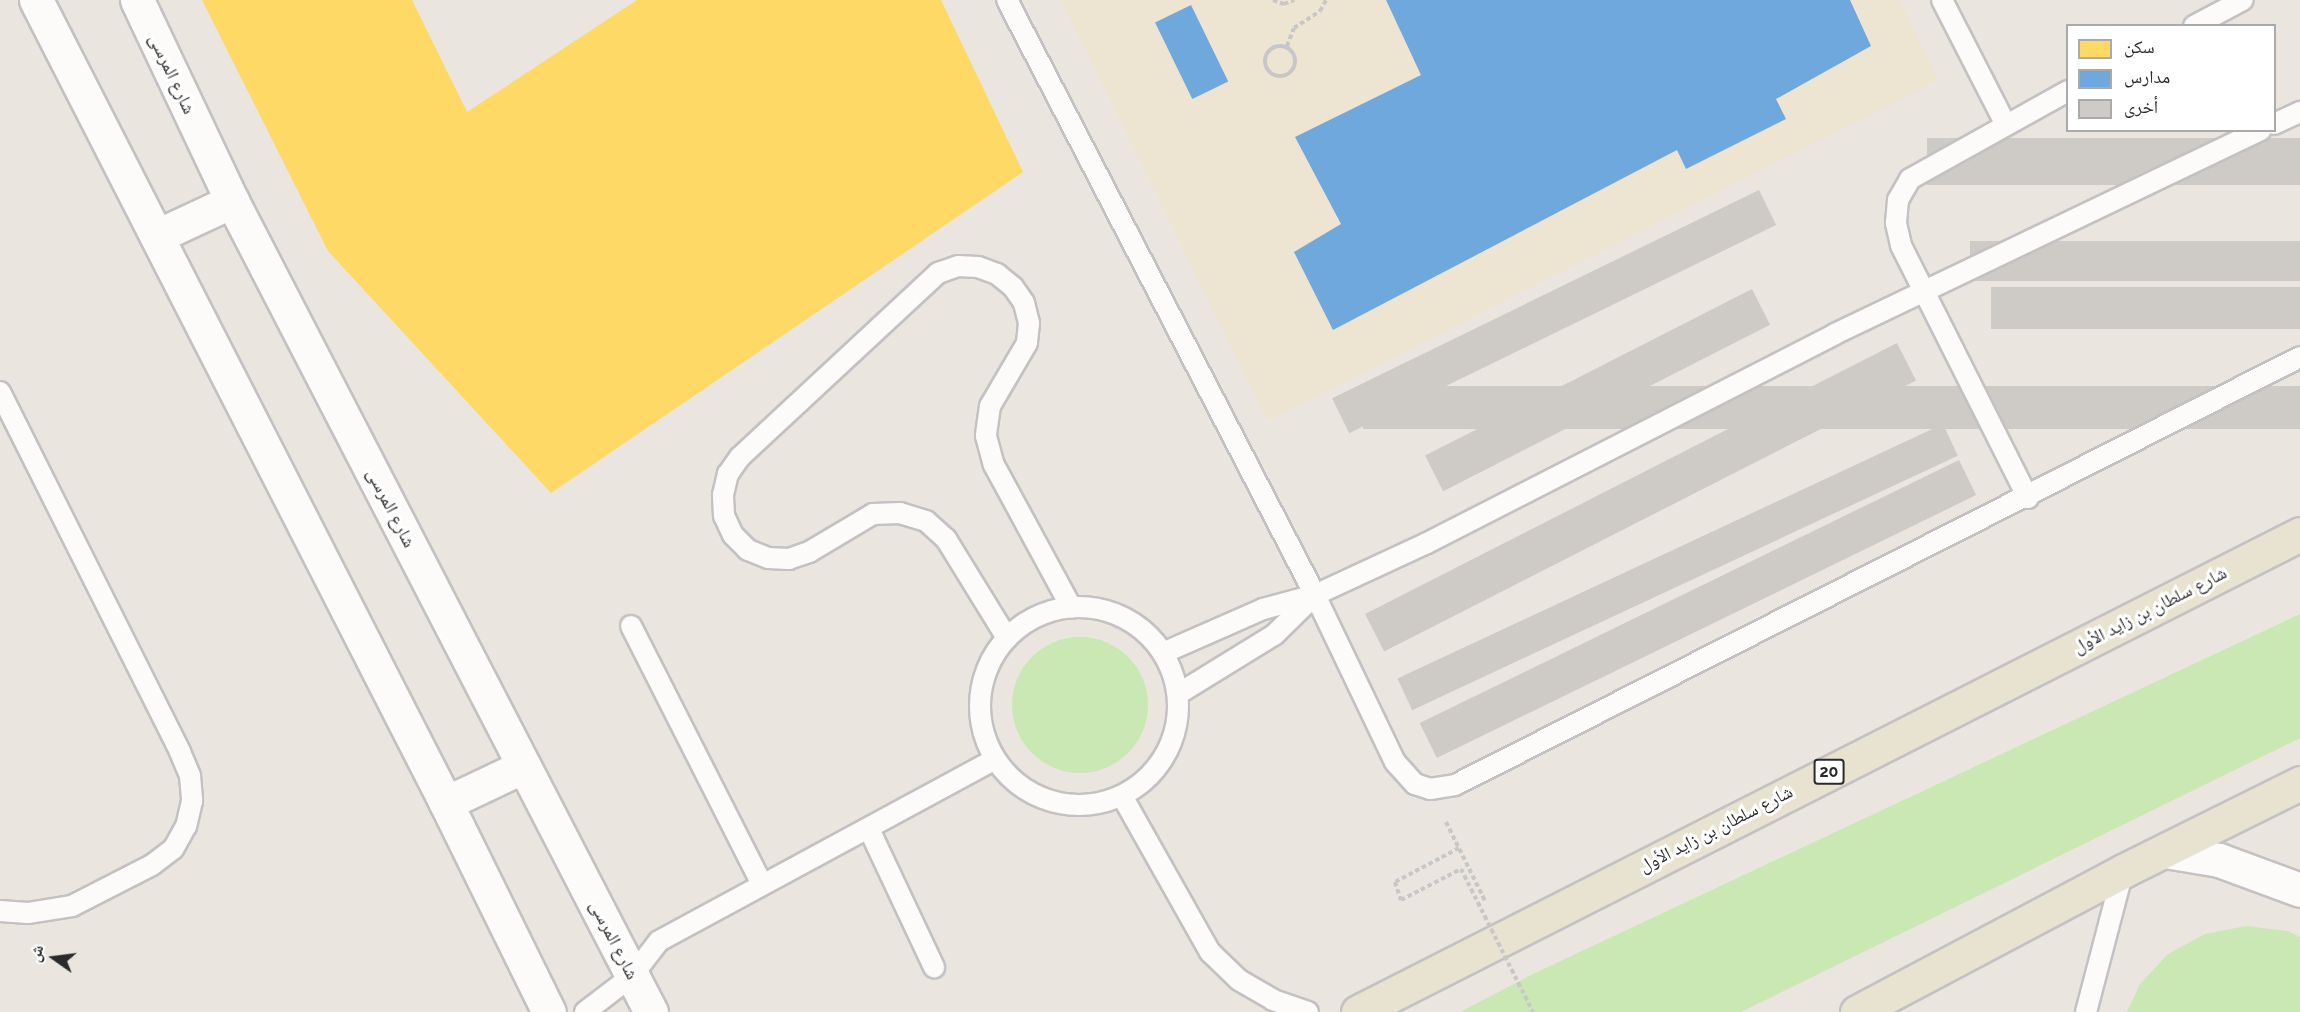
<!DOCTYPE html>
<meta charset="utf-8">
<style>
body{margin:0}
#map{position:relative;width:2300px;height:1012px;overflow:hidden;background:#eae5df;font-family:Raleway,"Noto Naskh Arabic",sans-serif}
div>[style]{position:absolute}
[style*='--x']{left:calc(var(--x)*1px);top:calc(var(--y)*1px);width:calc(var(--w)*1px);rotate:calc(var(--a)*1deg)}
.education>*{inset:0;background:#eee4d2}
.green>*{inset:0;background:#c9e8b4}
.round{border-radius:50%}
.homes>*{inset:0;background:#ffd966}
.schools>*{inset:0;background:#6fa8dc;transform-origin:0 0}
.building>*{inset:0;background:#cecbc6;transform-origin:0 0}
.path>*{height:4px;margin-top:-2px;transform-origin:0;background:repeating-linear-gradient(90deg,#c8c7c7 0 4.5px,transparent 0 7.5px)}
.path>.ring{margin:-2px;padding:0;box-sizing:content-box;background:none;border:4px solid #c8c7c7;border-radius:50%}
.roads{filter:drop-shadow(2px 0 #c3c1c1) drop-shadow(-2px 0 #c3c1c1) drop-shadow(0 2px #c3c1c1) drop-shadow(0 -2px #c3c1c1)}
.service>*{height:20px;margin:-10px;padding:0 10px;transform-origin:10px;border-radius:10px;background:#fcfbfa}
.service>.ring{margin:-10px;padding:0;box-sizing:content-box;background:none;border:20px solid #fcfbfa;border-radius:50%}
.minor>*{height:33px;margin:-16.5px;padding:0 16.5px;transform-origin:16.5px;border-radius:16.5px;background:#fcfbfa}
.primary>*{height:33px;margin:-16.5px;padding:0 16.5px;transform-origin:16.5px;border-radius:16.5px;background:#e8e2d1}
.path-bridge>*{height:4px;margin-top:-2px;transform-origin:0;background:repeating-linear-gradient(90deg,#c8c7c7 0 4.5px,transparent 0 7.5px)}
span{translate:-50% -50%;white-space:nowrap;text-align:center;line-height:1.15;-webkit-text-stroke:6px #fff;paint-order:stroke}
.shield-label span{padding:2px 4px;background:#fff;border:2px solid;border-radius:4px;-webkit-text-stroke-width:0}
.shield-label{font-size:16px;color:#2a2a2a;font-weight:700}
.street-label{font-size:18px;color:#2a2a2a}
.legend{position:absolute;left:2066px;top:24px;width:210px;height:108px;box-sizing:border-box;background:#fff;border:2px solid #aaa;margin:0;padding:8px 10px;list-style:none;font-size:18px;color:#2a2a2a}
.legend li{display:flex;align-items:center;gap:12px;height:30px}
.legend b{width:30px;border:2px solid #aaa}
.north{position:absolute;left:24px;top:928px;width:60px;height:60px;-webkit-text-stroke:4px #fff;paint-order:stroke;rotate:284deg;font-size:16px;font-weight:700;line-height:24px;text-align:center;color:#2a2a2a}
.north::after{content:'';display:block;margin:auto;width:21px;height:27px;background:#2a2a2a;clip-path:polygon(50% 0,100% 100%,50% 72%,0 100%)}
</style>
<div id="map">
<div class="education">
<i style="clip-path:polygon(1061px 0,1900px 0,1938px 80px,1268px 421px)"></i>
</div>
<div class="green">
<i style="clip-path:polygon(2300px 614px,2300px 738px,1741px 1012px,1460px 1012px,1533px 974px)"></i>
<i class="round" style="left:1012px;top:637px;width:136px;height:136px"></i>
<i style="clip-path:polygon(2246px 926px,2288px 931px,2300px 937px,2300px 1012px,2127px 1012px,2140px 984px,2168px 954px,2205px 934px)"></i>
</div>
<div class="homes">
<i style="clip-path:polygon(202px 0,412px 0,467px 112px,637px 0,941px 0,1023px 172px,551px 493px,328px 251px)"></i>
</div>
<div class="schools">
<i style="clip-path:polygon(1386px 0,1850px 0,1871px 46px,1776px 99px,1786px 119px,1686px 169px,1677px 150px,1333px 330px,1294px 252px,1341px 224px,1295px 137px,1421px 75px)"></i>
<i style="left:1191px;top:5px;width:85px;height:40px;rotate:64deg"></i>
</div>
<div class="building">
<i style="left:2300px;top:138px;width:47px;height:373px;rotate:90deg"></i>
<i style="left:1759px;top:190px;width:39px;height:475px;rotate:64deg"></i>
<i style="left:2300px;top:241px;width:40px;height:330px;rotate:90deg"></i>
<i style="left:2300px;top:287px;width:42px;height:309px;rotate:90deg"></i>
<i style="left:1752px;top:289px;width:40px;height:367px;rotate:63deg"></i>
<i style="left:1897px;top:343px;width:42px;height:597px;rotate:63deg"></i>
<i style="left:2300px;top:386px;width:43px;height:937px;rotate:90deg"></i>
<i style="left:1943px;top:424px;width:35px;height:602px;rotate:65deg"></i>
<i style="left:1959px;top:460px;width:39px;height:600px;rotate:64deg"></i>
</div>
<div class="path">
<i style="--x:1273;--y:0;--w:12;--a:20"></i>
<i style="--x:1284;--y:4;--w:11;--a:-22"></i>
<i class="ring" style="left:1265px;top:46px;width:26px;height:26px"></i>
<i style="--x:1287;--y:46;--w:19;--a:-69"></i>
<i style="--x:1294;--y:28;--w:31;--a:-33"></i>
<i style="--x:1320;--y:11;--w:13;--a:-61"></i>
<i style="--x:1446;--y:822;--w:88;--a:63.7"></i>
<i style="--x:1459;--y:848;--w:72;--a:152"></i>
<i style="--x:1395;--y:882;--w:19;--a:72"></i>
<i style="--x:1401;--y:900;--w:68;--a:-27.3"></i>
</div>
<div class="roads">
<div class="service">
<i style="--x:1007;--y:0;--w:670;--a:62.63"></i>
<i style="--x:1315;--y:595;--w:185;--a:64.4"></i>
<i style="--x:1395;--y:762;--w:30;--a:48"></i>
<i style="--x:1415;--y:784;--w:16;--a:18"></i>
<i style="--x:1430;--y:789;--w:25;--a:-9"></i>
<i style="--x:1455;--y:785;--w:947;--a:-26.86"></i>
<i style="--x:1942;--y:0;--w:138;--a:62.9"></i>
<i style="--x:2194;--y:26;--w:55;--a:-28"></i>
<i style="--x:2274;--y:124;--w:29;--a:-25"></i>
<i style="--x:0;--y:392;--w:402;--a:63.4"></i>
<i style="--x:180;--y:752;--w:26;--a:67"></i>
<i style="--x:190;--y:776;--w:25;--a:85"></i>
<i style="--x:192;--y:801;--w:26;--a:103"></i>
<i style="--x:186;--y:826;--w:26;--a:119"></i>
<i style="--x:173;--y:849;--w:26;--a:143"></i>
<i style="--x:152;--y:865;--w:90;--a:152.9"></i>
<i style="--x:72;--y:906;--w:45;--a:171"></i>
<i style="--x:28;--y:913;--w:28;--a:-176"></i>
<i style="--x:2028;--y:498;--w:283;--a:-116.7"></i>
<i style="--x:1901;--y:245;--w:23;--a:-103"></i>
<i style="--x:1896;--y:223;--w:23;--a:-85"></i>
<i style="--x:1898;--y:200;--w:24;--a:-60"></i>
<i style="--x:1910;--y:179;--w:181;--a:-29.1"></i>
<i class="ring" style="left:980px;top:607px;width:178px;height:178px"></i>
<i style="--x:631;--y:626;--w:287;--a:63.1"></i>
<i style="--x:1007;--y:638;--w:116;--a:-121.6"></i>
<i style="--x:946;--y:539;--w:27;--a:-138"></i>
<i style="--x:926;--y:521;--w:27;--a:-163"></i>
<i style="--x:900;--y:513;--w:27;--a:178"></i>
<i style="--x:873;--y:514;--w:74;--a:149.3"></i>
<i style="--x:809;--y:552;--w:21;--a:161"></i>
<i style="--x:789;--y:559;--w:21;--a:-177"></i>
<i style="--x:768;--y:558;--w:22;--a:-158"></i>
<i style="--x:748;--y:550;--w:21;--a:-135"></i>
<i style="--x:733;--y:535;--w:21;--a:-115"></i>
<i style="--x:724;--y:516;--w:21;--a:-93"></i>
<i style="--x:723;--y:495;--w:22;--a:-77"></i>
<i style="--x:728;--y:474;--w:21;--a:-55"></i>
<i style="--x:740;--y:457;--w:270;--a:-42.9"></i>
<i style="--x:938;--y:273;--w:21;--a:-19"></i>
<i style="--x:958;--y:266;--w:20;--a:3"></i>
<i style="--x:978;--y:267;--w:20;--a:20"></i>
<i style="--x:997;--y:274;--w:21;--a:39"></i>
<i style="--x:1013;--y:287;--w:19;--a:55"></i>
<i style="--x:1024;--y:303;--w:21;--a:76"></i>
<i style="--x:1029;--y:323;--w:20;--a:96"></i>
<i style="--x:1027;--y:343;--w:73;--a:120.4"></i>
<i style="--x:990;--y:406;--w:30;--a:98"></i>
<i style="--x:986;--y:436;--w:30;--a:75"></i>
<i style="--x:994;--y:465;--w:162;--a:61.5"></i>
<i style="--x:1163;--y:653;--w:109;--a:-23.7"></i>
<i style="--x:1263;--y:609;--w:54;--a:-15.1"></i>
<i style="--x:1315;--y:595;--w:123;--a:-24.9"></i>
<i style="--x:1427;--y:543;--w:458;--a:-27.1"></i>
<i style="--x:1835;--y:334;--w:472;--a:-25.6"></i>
<i style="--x:1178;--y:694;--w:113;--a:-31.6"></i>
<i style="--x:1274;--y:635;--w:57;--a:-44.3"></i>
<i style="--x:1122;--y:796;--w:179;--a:60.6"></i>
<i style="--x:1210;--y:952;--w:40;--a:44"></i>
<i style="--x:1239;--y:980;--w:39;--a:30"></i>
<i style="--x:1273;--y:1000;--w:37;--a:19"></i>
<i style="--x:869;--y:829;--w:153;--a:64.8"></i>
<i style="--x:585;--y:1012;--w:59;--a:-37.5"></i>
<i style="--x:632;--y:976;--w:44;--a:-52.4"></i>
<i style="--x:659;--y:941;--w:382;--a:-28.4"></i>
<i style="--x:2086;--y:1012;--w:146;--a:-75.3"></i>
</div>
<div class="minor">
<i style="--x:36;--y:0;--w:902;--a:62.95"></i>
<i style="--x:446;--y:803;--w:233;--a:63.8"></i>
<i style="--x:137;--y:0;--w:222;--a:64.7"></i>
<i style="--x:232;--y:201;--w:913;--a:62.68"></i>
<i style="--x:157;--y:236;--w:83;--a:-25"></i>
<i style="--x:446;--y:803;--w:86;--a:-25.4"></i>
<i style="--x:2165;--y:851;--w:55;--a:9.5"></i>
<i style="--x:2219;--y:860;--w:86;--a:20.3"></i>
</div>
<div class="primary">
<i style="--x:1358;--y:1012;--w:1056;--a:-26.9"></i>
<i style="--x:1857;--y:1012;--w:301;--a:-27.9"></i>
<i style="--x:2123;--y:871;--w:198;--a:-26.4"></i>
</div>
</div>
<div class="path-bridge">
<i style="--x:1461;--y:869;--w:160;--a:63.3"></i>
</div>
<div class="shield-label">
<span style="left:1829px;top:772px">20</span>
</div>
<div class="street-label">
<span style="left:172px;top:74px;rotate:65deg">شارع المرسى</span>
<span style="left:391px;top:508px;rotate:63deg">شارع المرسى</span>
<span style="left:2150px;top:610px;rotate:-27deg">شارع سلطان بن زايد الأول</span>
<span style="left:1716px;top:829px;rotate:-27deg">شارع سلطان بن زايد الأول</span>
<span style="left:614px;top:940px;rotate:63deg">شارع المرسى</span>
</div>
<ul class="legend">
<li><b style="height:16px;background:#ffd966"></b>سكن</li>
<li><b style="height:16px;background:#6fa8dc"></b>مدارس</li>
<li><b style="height:16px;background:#cecbc6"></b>أخرى</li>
</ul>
<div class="north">ش</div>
</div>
